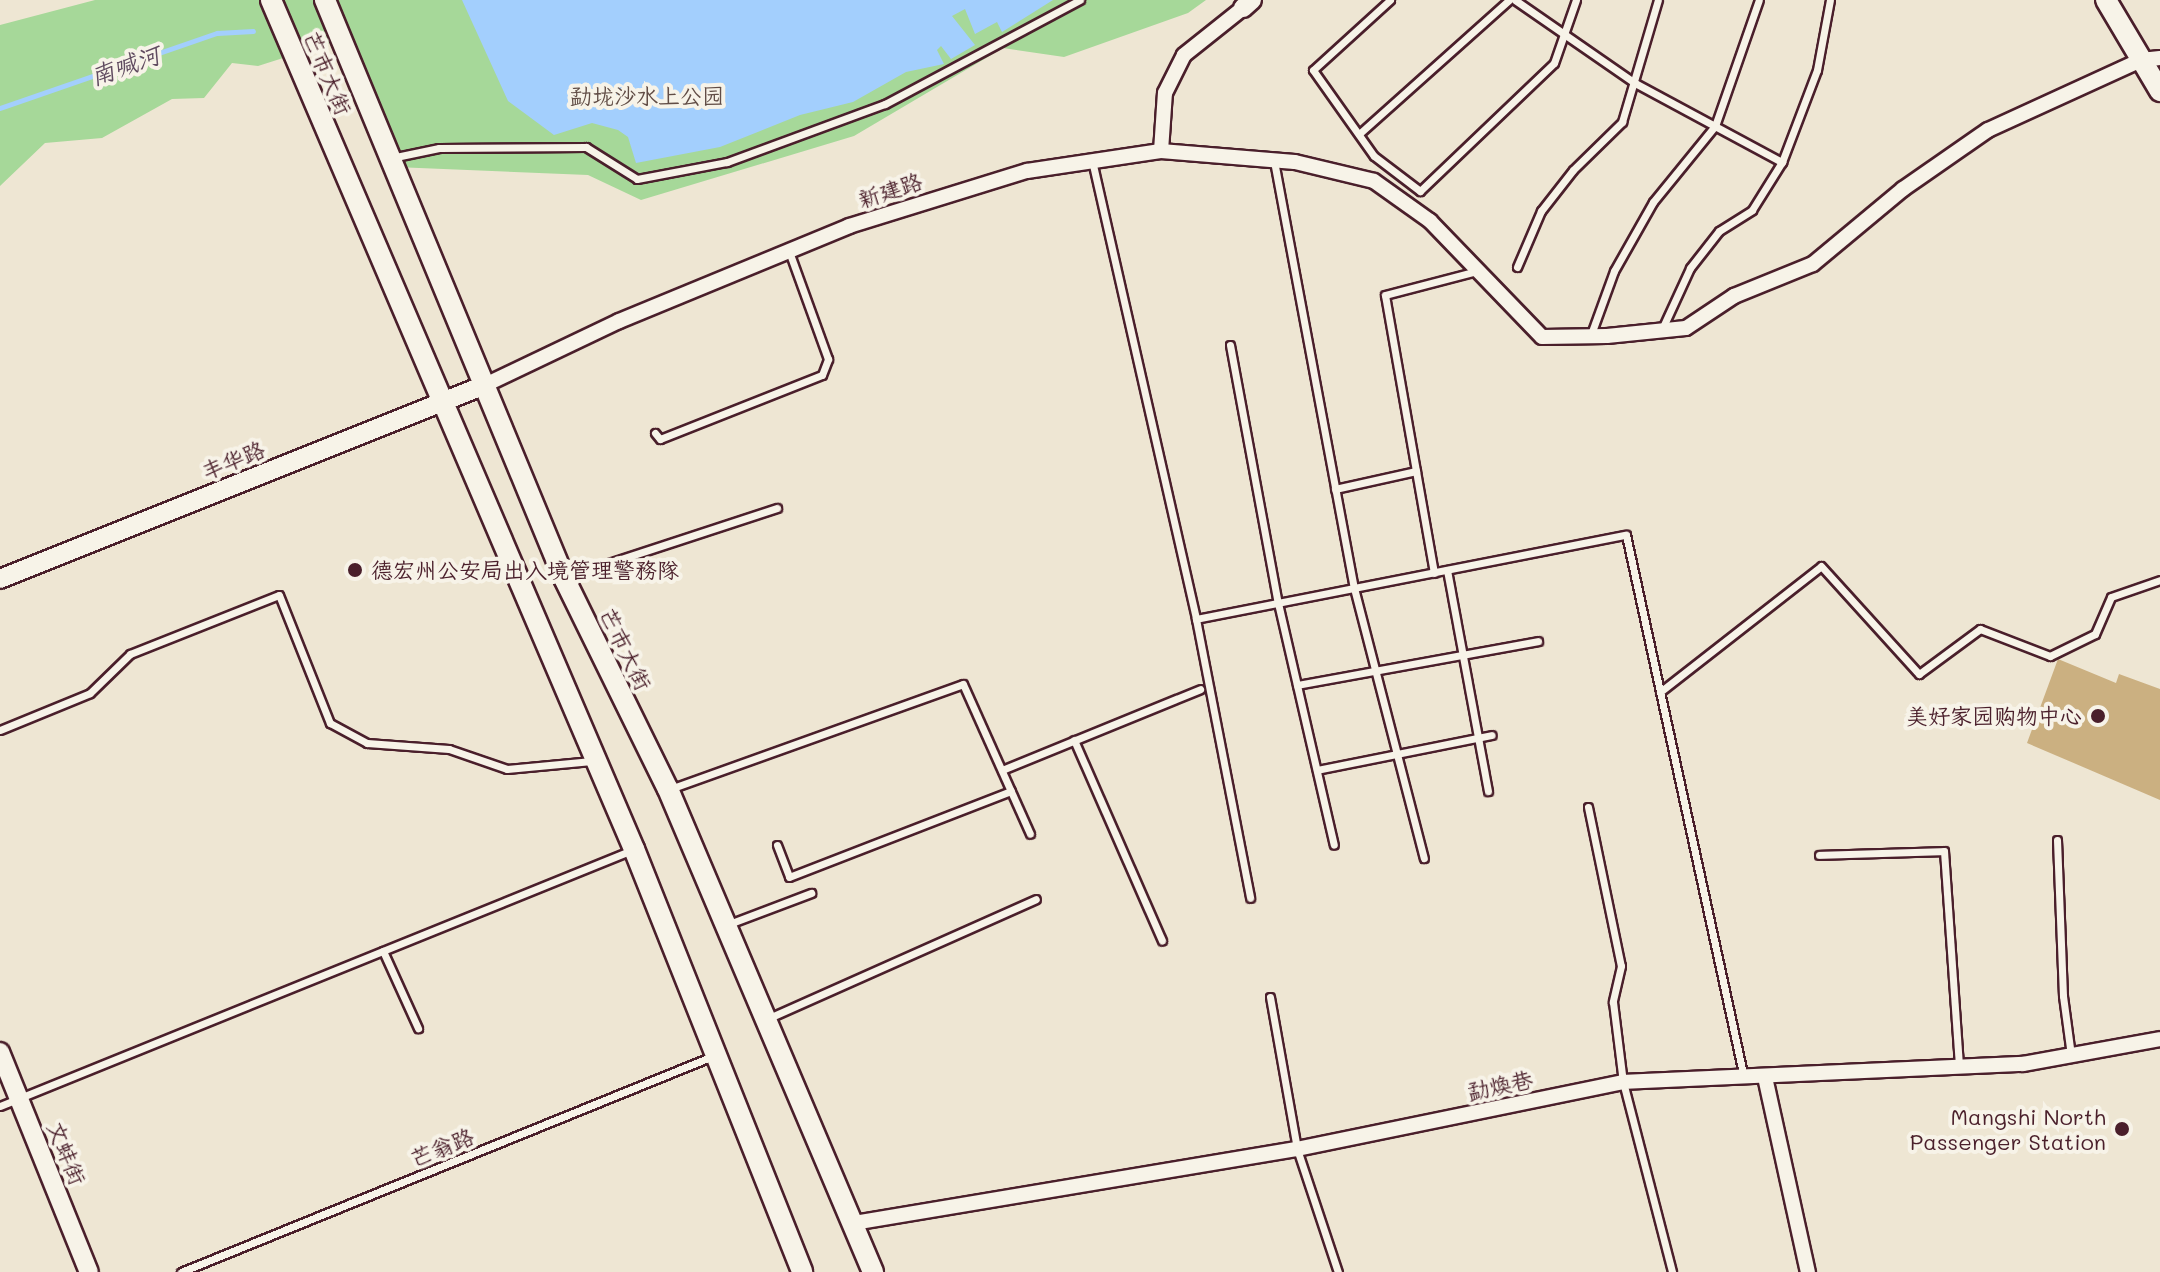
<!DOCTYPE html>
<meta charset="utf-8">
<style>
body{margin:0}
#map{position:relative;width:2160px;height:1272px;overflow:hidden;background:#eee6d3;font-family:Mali,"LXGW WenKai TC",sans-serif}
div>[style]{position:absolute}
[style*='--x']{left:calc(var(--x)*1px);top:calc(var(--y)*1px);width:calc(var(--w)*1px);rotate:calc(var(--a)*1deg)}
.green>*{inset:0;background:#a6d899}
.water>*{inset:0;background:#a3cffd}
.stream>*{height:5px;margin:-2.5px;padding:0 2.5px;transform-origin:2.5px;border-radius:2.5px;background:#a3cffd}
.building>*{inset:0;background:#cbb081}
.roads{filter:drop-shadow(2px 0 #4a1f2b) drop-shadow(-2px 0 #4a1f2b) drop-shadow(0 2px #4a1f2b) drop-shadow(0 -2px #4a1f2b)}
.service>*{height:7px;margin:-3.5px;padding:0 3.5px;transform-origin:3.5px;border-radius:3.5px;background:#f7f3e8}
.minor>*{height:14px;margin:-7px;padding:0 7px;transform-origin:7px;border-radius:7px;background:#f7f3e8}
.tertiary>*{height:18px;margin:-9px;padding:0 9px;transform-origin:9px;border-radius:9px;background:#f7f3e8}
.secondary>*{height:20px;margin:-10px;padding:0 10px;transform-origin:10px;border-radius:10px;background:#f7f3e8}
.dots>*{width:22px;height:22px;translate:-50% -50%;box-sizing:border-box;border:4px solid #f7f3e8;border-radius:50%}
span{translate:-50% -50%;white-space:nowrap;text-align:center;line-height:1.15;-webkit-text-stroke:8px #f7f3e8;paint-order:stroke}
.street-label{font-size:22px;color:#4a1f2b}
.park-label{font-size:22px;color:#614d46}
.poi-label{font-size:22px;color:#4a1f2b}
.left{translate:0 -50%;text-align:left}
.right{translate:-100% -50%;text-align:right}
.water-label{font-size:24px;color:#604b60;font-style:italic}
</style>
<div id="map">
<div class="green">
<i style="clip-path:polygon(95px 0,1206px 0,1188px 13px,1064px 57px,1003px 48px,854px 136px,641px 200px,588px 175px,395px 167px,346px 38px,258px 66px,232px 63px,204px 98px,172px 99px,102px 138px,45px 143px,0 186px,0 25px)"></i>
</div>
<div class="water">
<i style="clip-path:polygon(462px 0,1053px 0,1002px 32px,997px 22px,975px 34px,965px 9px,952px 16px,975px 45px,951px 59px,941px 46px,937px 50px,944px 64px,906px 72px,853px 102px,800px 115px,720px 147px,636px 163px,628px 137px,618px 130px,592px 123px,554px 135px,508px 101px)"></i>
</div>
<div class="stream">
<i style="--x:0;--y:108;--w:230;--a:-19.1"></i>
<i style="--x:217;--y:33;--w:36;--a:-3"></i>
</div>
<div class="building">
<i style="clip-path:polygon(2058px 659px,2116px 683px,2119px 674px,2160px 689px,2160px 800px,2027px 743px)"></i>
</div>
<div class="roads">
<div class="service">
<i style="--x:1390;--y:0;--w:104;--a:137.7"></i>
<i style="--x:1313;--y:70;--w:105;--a:54.7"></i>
<i style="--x:1374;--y:156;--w:58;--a:37.3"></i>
<i style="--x:1420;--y:191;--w:185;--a:-43.7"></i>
<i style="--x:1554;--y:63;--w:67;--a:-70.8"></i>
<i style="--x:1515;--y:0;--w:146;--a:34.7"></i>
<i style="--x:1635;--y:83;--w:167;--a:28.3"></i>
<i style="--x:1359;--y:134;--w:201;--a:-41.8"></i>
<i style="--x:391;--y:158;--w:49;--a:-11.8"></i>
<i style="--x:439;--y:148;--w:147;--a:-0.4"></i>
<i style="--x:586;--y:147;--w:60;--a:32.1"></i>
<i style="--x:637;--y:179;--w:92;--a:-10.7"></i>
<i style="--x:727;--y:162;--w:168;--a:-20.2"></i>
<i style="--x:885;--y:104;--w:221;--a:-28.1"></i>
<i style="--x:1274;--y:161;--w:434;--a:79.4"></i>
<i style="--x:1354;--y:588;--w:279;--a:75.5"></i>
<i style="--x:1093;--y:165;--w:466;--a:77.2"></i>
<i style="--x:1196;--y:619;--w:284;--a:79"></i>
<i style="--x:1517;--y:267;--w:61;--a:-66.8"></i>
<i style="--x:1541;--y:211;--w:52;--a:-52"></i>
<i style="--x:1573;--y:170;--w:69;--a:-44.4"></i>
<i style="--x:1622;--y:122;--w:127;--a:-73.6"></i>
<i style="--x:1662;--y:329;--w:67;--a:-65.3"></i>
<i style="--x:1690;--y:268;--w:47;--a:-51.9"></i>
<i style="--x:1719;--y:231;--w:39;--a:-32"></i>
<i style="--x:1752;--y:210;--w:57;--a:-58"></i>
<i style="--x:1782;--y:162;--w:98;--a:-69.2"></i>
<i style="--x:1817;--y:70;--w:71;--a:-79.5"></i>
<i style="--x:1590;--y:337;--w:70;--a:-70"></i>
<i style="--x:1614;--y:271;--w:79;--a:-60.5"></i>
<i style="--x:1653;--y:202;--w:98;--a:-50.8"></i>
<i style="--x:1715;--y:126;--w:133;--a:-70.8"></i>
<i style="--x:1230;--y:345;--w:262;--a:79.5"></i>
<i style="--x:1278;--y:603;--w:248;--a:77"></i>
<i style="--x:655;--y:433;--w:8;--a:50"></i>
<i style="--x:660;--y:439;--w:174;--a:-21.6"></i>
<i style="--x:822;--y:375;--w:17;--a:-69"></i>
<i style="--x:828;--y:359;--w:115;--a:-109.9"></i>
<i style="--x:1335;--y:489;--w:83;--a:-12.5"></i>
<i style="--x:1447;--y:570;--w:225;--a:79.5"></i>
<i style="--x:1434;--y:573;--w:282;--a:-100"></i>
<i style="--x:1385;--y:295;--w:95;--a:-14.6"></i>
<i style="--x:566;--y:577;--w:222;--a:-18.1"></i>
<i style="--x:1196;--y:619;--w:438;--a:-11.1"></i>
<i style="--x:1626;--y:535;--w:556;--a:77.74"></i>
<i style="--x:1297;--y:685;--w:245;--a:-10.3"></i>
<i style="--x:1660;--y:692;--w:204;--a:-38"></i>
<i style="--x:1821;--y:566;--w:146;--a:47.8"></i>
<i style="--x:1919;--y:674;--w:76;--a:-36.4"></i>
<i style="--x:1980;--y:629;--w:75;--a:21.1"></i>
<i style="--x:2050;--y:656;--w:50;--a:-26.1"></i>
<i style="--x:2095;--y:634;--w:40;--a:-66.6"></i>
<i style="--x:2111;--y:597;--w:52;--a:-19.1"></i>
<i style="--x:0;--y:730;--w:97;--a:-22.3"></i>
<i style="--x:90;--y:693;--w:56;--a:-44.3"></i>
<i style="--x:130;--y:654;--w:160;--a:-21.6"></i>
<i style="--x:279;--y:595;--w:138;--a:68.3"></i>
<i style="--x:330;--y:723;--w:42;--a:28.4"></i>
<i style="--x:367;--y:743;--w:82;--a:4.2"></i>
<i style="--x:449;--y:749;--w:61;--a:19"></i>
<i style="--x:507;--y:769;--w:85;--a:-5.4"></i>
<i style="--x:1074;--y:740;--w:219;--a:66.3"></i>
<i style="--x:1002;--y:770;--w:214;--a:-22.2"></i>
<i style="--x:1317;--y:770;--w:178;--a:-11.3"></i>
<i style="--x:670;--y:789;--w:311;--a:-19.7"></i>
<i style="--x:963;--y:684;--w:164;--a:65.9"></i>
<i style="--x:1588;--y:807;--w:162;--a:78.3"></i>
<i style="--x:1621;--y:966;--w:37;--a:103"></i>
<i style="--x:1613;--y:1002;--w:81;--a:82.9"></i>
<i style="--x:1623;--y:1082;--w:196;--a:75.5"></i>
<i style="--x:2057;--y:840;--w:156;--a:87.8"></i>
<i style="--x:2063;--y:996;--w:60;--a:82.3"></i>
<i style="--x:777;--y:845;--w:34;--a:69"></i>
<i style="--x:789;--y:877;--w:238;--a:-21.2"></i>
<i style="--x:1819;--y:855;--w:125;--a:-1.8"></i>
<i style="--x:1944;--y:851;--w:218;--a:86"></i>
<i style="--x:729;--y:924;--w:88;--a:-20.7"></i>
<i style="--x:383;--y:951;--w:85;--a:65.6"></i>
<i style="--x:1270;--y:997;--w:154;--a:79.9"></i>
<i style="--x:1297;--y:1149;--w:130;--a:71.6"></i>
<i style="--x:769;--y:1018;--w:292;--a:-24"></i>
<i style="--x:0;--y:1106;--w:682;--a:-22.05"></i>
<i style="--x:181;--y:1272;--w:574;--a:-22.1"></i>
</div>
<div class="minor">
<i style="--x:1161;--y:151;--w:134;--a:4.7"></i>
<i style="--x:1295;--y:162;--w:81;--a:13.5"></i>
<i style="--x:1374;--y:181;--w:69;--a:35.5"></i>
<i style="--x:1430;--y:221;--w:161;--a:46"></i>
<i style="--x:1542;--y:337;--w:65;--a:-0.9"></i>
<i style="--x:1607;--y:336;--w:79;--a:-5.8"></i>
<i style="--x:1686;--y:328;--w:58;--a:-33.7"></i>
<i style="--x:1734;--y:296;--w:85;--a:-22.1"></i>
<i style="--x:1813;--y:264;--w:117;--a:-39.8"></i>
<i style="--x:1903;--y:189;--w:103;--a:-34.8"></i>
<i style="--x:1988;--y:130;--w:168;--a:-24.6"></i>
<i style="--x:2141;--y:60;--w:19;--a:-6"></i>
<i style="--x:485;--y:385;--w:148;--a:-25.5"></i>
<i style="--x:619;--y:321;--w:249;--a:-22.4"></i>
<i style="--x:849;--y:226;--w:186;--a:-17.2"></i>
<i style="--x:1027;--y:171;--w:135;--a:-8.5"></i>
<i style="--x:1161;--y:151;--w:58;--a:-86.1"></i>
<i style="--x:1165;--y:93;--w:42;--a:-63.4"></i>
<i style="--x:1184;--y:55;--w:75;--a:-38.5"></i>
<i style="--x:1765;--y:1077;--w:200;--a:77.6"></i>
<i style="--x:854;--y:1223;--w:449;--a:-9.5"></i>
<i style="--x:1297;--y:1149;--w:333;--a:-11.6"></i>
<i style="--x:1623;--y:1082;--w:400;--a:-2.6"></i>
<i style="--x:2023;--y:1064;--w:139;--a:-10.3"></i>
</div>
<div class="tertiary">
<i style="--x:1243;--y:8;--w:12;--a:-42"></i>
<i style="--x:0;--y:579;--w:522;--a:-21.8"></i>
<i style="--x:0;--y:1052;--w:237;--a:68"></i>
</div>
<div class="secondary">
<i style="--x:271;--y:0;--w:923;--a:66.85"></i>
<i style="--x:634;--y:849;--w:455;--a:68.3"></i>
<i style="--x:325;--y:0;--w:625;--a:67.54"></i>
<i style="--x:564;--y:578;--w:235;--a:63.8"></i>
<i style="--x:668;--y:789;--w:525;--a:67"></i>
<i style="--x:2106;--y:0;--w:106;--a:59.3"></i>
</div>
</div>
<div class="dots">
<i style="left:355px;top:570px;background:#4a1f2b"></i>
<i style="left:2098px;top:716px;background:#4a1f2b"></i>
<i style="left:2122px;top:1129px;background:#4a1f2b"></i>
</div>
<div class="street-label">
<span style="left:328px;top:73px;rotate:67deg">芒市大街</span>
<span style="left:890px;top:190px;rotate:-18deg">新建路</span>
<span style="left:233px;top:460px;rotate:-22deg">丰华路</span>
<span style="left:626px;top:649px;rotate:64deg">芒市大街</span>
<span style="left:1500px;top:1085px;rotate:-12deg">勐焕巷</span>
<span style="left:442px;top:1147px;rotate:-22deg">芒翁路</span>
<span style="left:67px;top:1153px;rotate:68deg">文蚌街</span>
</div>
<div class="park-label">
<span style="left:647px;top:96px">勐垅沙水上公园</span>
</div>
<div class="poi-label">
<span class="left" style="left:371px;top:570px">德宏州公安局出入境管理警務隊</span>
<span class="right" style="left:2082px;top:716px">美好家园购物中心</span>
<span class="right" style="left:2106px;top:1129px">Mangshi North<br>Passenger Station</span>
</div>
<div class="water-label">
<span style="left:125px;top:65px;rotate:-19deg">南喊河</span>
</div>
</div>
